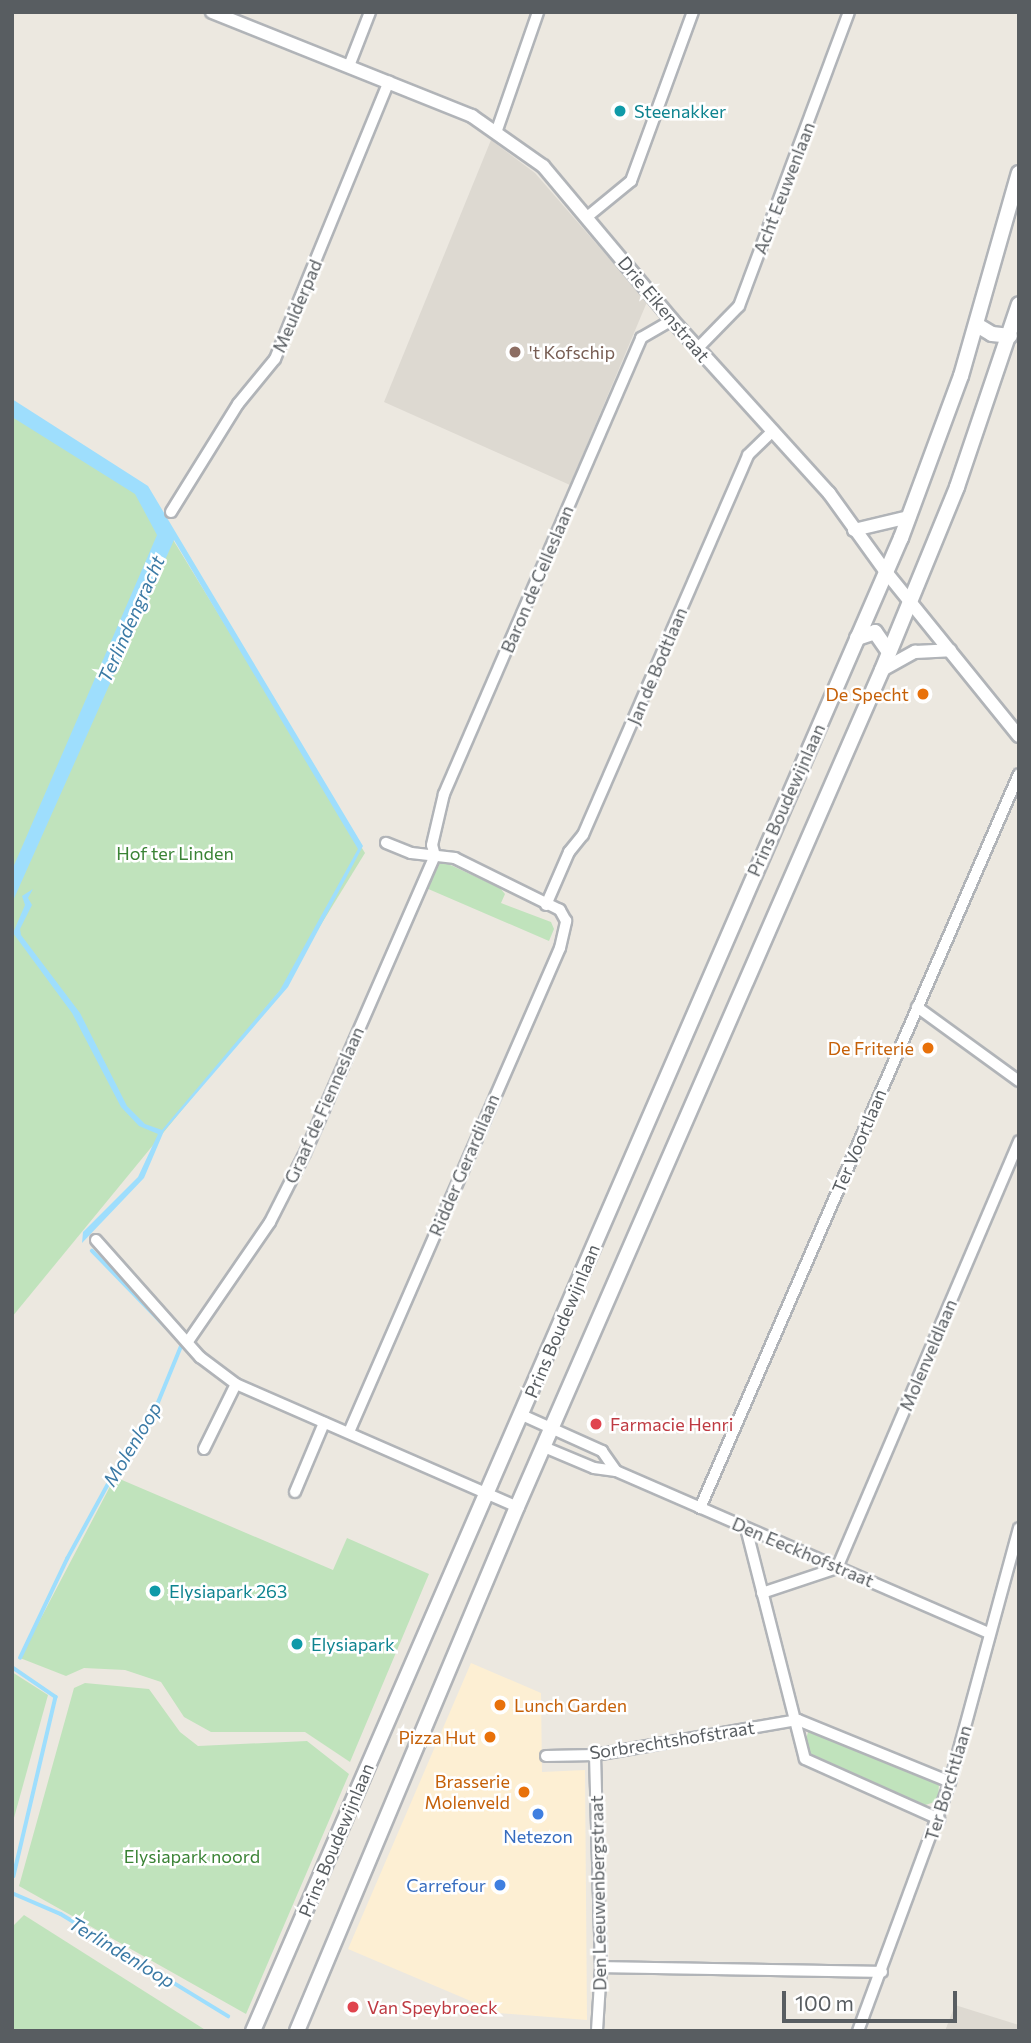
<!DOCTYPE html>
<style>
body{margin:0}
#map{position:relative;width:1031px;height:2043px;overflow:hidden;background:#ece8e0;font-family:Commissioner,sans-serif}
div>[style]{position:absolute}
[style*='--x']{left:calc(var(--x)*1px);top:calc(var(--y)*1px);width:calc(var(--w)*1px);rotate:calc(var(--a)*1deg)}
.commercial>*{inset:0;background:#fdefd3}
.education>*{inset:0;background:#ddd9d1}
.green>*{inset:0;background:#c0e3bc}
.water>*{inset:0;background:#9edefd}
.stream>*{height:3.5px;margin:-1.75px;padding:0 1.75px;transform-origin:1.75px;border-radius:1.75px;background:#9edefd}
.roads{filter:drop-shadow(2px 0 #b1b4b8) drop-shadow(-2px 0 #b1b4b8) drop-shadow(0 2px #b1b4b8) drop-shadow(0 -2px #b1b4b8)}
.minor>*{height:10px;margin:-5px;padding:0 5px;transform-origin:5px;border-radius:5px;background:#fff}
.tertiary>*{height:12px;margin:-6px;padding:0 6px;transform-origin:6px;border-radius:6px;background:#fff}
.secondary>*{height:14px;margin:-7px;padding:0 7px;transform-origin:7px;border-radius:7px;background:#fff}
.dots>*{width:19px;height:19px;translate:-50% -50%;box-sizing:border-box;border:4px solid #fff;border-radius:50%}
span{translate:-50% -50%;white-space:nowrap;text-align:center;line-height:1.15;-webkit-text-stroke:5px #fff;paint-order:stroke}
.culture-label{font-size:18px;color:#0d838f}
.left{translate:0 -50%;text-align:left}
.street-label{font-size:18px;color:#585d61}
.education-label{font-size:18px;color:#785e54}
.food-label{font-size:18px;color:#c56008}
.right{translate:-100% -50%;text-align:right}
.park-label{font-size:18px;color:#3a8335}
.health-label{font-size:18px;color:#be3a42}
.shop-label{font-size:18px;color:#366cbe}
.water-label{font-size:19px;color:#3b7aa5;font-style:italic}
.frame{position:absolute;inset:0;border:14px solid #585d61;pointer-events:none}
.scale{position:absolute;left:782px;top:1991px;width:175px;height:32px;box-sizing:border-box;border:4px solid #585d61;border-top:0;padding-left:9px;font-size:21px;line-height:24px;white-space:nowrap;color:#585d61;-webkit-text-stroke:5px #fff;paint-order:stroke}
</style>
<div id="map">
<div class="commercial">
<i style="clip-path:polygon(471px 1663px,541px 1693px,542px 1772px,585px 1770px,587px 2020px,499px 2013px,348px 1949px)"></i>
</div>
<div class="education">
<i style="clip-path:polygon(491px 140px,535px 173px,647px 302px,570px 485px,384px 402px)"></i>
<i style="clip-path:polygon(955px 2005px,1019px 2025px,1019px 2031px,945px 2031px)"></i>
</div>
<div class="green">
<i style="clip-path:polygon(12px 401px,123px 473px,164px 525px,365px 853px,282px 988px,12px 1317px)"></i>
<i style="clip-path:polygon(444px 862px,500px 888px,505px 894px,501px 903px,551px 922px,554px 929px,549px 941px,426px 888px,436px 865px)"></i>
<i style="clip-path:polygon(115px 1477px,333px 1570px,347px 1538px,429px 1574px,350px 1762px,305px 1732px,211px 1732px,184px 1717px,161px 1682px,125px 1670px,84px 1668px,66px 1676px,20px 1658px)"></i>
<i style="clip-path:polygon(12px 1672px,48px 1695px,12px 1825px)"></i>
<i style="clip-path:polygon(85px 1683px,149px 1689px,180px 1732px,198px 1746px,307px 1741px,349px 1774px,246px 2014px,19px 1886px,74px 1688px)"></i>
<i style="clip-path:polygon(809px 1729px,939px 1783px,938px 1801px,922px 1806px,811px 1758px,806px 1739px)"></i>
<i style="clip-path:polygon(24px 1915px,207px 2031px,12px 2031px,12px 1927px)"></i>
</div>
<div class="water">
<i style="clip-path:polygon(12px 399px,148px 486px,363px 846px,288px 987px,164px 1131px,144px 1178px,82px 1243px,83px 1232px,138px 1177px,158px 1134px,139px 1126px,121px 1107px,72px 1013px,13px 933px,25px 905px,22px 896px,33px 889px,28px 898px,32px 905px,20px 929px,21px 935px,80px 1013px,127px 1106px,145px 1124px,162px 1130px,280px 990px,358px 849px,174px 540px,12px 903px,12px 870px,157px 535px,135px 494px,12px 417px)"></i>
</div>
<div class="stream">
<i style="--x:20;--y:1658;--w:110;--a:-64.6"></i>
<i style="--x:67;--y:1559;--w:108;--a:-61.3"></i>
<i style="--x:119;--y:1464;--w:65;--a:-56.3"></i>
<i style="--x:155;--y:1410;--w:71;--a:-67.8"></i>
<i style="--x:182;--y:1344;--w:129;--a:-134.1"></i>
<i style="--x:12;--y:1667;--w:53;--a:34.3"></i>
<i style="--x:56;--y:1697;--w:184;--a:103.2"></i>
<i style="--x:12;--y:1893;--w:53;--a:23.2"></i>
<i style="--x:61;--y:1914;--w:196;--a:31.4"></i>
</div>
<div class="roads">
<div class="minor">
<i style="--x:349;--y:66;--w:58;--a:-68.7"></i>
<i style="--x:497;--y:130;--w:125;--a:-70.8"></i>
<i style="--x:587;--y:217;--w:57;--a:-39.3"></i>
<i style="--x:631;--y:181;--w:180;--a:-69.9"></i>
<i style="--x:697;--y:349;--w:60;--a:-45.7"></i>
<i style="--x:739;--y:306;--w:314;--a:-69.5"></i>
<i style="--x:171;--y:512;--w:127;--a:-58.2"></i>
<i style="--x:238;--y:404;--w:58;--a:-50.6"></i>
<i style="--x:275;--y:359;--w:300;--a:-67.7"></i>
<i style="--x:435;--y:856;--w:11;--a:-105"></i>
<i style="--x:432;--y:845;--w:52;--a:-76.8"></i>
<i style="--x:444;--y:794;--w:497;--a:-66.6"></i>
<i style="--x:641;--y:338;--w:36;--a:-30"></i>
<i style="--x:546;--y:905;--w:58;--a:-66.5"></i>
<i style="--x:569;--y:852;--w:22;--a:-51"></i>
<i style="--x:583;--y:835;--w:414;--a:-66.5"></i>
<i style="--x:748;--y:455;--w:35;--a:-44"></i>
<i style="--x:917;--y:1007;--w:126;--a:36"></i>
<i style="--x:96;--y:1240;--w:157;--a:48.4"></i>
<i style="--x:200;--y:1357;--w:45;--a:36.9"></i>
<i style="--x:236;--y:1384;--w:307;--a:23.6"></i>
<i style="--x:189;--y:1340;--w:143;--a:-55.5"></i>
<i style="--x:270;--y:1222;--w:77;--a:-63.1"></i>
<i style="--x:305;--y:1153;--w:324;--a:-66.4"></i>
<i style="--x:522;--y:1415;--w:88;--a:24.2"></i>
<i style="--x:602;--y:1451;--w:24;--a:55"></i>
<i style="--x:349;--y:1432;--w:528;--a:-66.45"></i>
<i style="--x:560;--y:948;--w:28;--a:-77"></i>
<i style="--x:566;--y:921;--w:13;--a:-119"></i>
<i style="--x:560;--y:910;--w:117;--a:-153.7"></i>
<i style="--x:455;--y:858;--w:44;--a:-173.5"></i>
<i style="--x:411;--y:853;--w:27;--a:-158"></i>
<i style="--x:544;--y:1447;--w:54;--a:22.8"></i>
<i style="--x:594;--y:1468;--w:22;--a:8"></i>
<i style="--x:616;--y:1471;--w:407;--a:23.5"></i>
<i style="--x:204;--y:1449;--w:72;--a:-63.8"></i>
<i style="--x:295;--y:1492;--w:75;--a:-67.2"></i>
<i style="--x:700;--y:1508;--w:800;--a:-66.51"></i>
<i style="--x:746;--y:1528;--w:238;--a:75.7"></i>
<i style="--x:805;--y:1759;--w:147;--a:24.1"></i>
<i style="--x:762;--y:1593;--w:79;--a:-18.4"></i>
<i style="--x:837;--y:1568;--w:464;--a:-66.9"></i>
<i style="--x:595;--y:1755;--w:212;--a:88.4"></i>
<i style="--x:601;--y:1967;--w:64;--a:93.6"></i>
<i style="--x:546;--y:1756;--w:49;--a:-1.2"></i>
<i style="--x:595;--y:1755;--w:206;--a:-9.8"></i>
<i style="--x:798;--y:1720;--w:164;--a:22.2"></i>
<i style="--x:601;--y:1967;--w:281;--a:1"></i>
<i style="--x:858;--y:2031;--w:265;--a:-69.7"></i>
<i style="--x:950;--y:1782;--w:263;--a:-74.8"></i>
</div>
<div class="tertiary">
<i style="--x:212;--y:12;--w:280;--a:21.8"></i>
<i style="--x:472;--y:116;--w:87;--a:35.2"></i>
<i style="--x:543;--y:166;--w:201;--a:50"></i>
<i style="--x:672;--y:320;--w:234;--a:47.8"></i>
<i style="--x:829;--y:493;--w:97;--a:54.2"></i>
<i style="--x:886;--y:572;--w:211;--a:51"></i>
<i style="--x:854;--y:530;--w:57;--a:-13.3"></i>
<i style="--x:882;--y:670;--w:38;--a:-29"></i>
<i style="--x:915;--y:652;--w:35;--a:-3"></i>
</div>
<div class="secondary">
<i style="--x:977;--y:325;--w:17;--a:31"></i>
<i style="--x:992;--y:334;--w:18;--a:6"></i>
<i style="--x:857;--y:638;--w:19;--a:-18"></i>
<i style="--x:875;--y:632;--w:24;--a:55"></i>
<i style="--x:253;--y:2031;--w:1628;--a:-66.54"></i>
<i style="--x:901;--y:538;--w:173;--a:-69.7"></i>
<i style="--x:961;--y:376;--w:211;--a:-74.1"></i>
<i style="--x:297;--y:2031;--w:568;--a:-67.23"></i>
<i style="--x:517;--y:1507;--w:913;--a:-66.44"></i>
<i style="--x:882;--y:670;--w:198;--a:-67.7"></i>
<i style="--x:957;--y:487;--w:193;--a:-71.3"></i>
</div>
</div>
<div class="dots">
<i style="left:620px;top:111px;background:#0f9aa8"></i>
<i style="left:515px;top:352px;background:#8d6e63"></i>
<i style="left:923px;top:694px;background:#e8710a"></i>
<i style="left:928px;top:1048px;background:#e8710a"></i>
<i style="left:596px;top:1424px;background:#e0444e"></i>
<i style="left:155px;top:1591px;background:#0f9aa8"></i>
<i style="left:297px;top:1644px;background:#0f9aa8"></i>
<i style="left:500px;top:1705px;background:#e8710a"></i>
<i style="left:490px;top:1737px;background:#e8710a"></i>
<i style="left:524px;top:1792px;background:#e8710a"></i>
<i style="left:538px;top:1814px;background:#3f7fe0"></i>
<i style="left:500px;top:1885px;background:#3f7fe0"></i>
<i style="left:353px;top:2007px;background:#e0444e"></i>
</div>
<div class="culture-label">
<span class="left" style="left:634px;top:111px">Steenakker</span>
<span class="left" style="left:169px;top:1591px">Elysiapark 263</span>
<span class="left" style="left:311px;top:1644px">Elysiapark</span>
</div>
<div class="street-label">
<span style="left:784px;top:188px;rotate:-69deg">Acht Eeuwenlaan</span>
<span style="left:297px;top:306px;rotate:-67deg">Meulderpad</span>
<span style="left:664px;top:309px;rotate:50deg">Drie Eikenstraat</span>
<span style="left:537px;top:579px;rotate:-67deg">Baron de Celleslaan</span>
<span style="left:657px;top:666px;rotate:-67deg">Jan de Bodtlaan</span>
<span style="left:786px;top:800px;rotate:-66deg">Prins Boudewijnlaan</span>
<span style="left:324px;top:1105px;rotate:-66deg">Graaf de Fienneslaan</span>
<span style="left:859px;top:1141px;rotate:-67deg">Ter Voortlaan</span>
<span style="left:464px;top:1165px;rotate:-67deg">Ridder Gerardilaan</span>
<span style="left:562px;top:1321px;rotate:-67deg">Prins Boudewijnlaan</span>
<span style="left:928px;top:1355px;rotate:-67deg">Molenveldlaan</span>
<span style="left:803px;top:1552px;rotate:23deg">Den Eeckhofstraat</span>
<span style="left:672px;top:1740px;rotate:-9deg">Sorbrechtshofstraat</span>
<span style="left:948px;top:1783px;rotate:-73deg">Ter Borchtlaan</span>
<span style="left:336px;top:1840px;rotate:-67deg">Prins Boudewijnlaan</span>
<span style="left:598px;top:1893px;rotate:-91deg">Den Leeuwenbergstraat</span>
</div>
<div class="education-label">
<span class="left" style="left:529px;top:352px">'t Kofschip</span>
</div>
<div class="food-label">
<span class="right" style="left:909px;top:694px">De Specht</span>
<span class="right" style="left:914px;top:1048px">De Friterie</span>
<span class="left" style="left:514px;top:1705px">Lunch Garden</span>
<span class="right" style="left:476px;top:1737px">Pizza Hut</span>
<span class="right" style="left:510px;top:1792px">Brasserie<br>Molenveld</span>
</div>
<div class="park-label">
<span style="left:175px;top:853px">Hof ter Linden</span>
<span style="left:192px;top:1856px">Elysiapark noord</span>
</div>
<div class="health-label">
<span class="left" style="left:610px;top:1424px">Farmacie Henri</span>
<span class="left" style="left:367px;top:2007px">Van Speybroeck</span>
</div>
<div class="shop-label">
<span style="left:538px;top:1836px">Netezon</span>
<span class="right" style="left:486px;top:1885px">Carrefour</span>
</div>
<div class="water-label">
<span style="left:131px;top:619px;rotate:-66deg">Terlindengracht</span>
<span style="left:132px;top:1444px;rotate:-59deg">Molenloop</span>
<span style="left:122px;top:1952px;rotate:31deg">Terlindenloop</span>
</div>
<div class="frame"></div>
<div class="scale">100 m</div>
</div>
